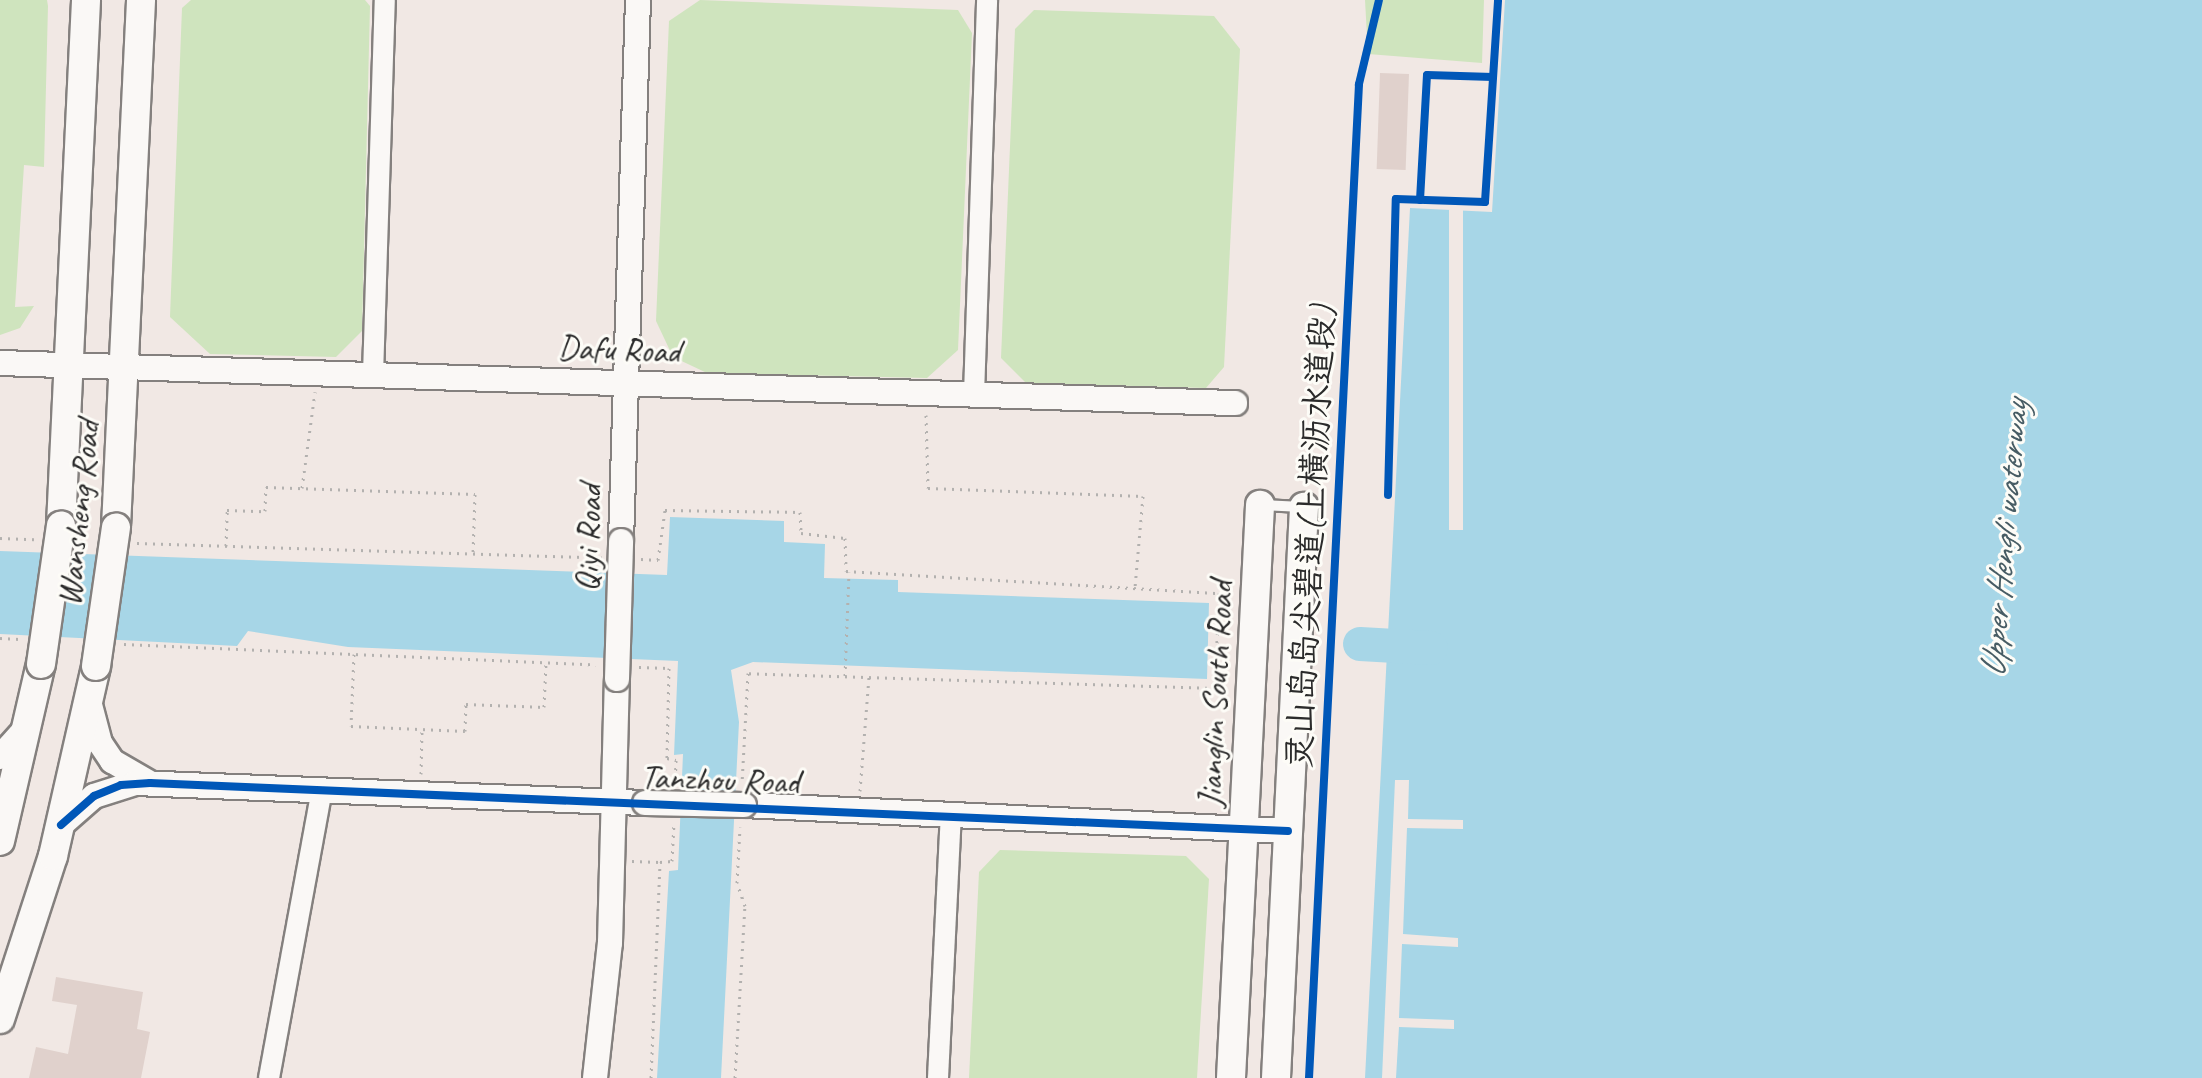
<!DOCTYPE html>
<meta charset="utf-8">
<style>
body{margin:0}
#map{position:relative;width:2202px;height:1078px;overflow:hidden;background:#f1e8e4;font-family:Caveat,"LXGW WenKai TC",sans-serif}
div>[style]{position:absolute}
[style*='--x']{left:calc(var(--x)*1px);top:calc(var(--y)*1px);width:calc(var(--w)*1px);rotate:calc(var(--a)*1deg)}
.green>*{inset:0;background:#cfe4be}
.water>*{inset:0;background:#a7d6e7}
.pier>*{inset:0;background:#f1e8e4;transform-origin:0 0}
.river>*{height:34px;margin:-17px;padding:0 17px;transform-origin:17px;border-radius:17px;background:#a7d6e7}
.building>*{inset:0;background:#e0d1cc;transform-origin:0 0}
.path>*{height:3px;margin-top:-1.5px;transform-origin:0;background:repeating-linear-gradient(90deg,#b3b1af 0 2px,transparent 0 8px)}
.roads{filter:drop-shadow(2px 0 #84807e) drop-shadow(-2px 0 #84807e) drop-shadow(0 2px #84807e) drop-shadow(0 -2px #84807e)}
.service>*{height:10px;margin:-5px;padding:0 5px;transform-origin:5px;border-radius:5px;background:#faf8f6}
.minor>*{height:20px;margin:-10px;padding:0 10px;transform-origin:10px;border-radius:10px;background:#faf8f6}
.tertiary>*{height:24px;margin:-12px;padding:0 12px;transform-origin:12px;border-radius:12px;background:#faf8f6}
.secondary>*{height:28px;margin:-14px;padding:0 14px;transform-origin:14px;border-radius:14px;background:#faf8f6}
.bridges{filter:drop-shadow(2px 0 #84807e) drop-shadow(-2px 0 #84807e) drop-shadow(0 2px #84807e) drop-shadow(0 -2px #84807e)}
.tertiary-bridge>*{height:24px;margin:-12px;padding:0 12px;transform-origin:12px;border-radius:12px;background:#faf8f6}
.secondary-bridge>*{height:28px;margin:-14px;padding:0 14px;transform-origin:14px;border-radius:14px;background:#faf8f6}
.cycleway>*{height:8px;margin:-4px;padding:0 4px;transform-origin:4px;border-radius:4px;background:#0057b8}
span{translate:-50% -50%;white-space:nowrap;text-align:center;line-height:1.15;-webkit-text-stroke:6px #fdfcf7;paint-order:stroke}
.street-label{font-size:34px;color:#2b2b2b}
.water-label{font-size:36px;color:#475c64;font-style:italic}
</style>
<div id="map">
<div class="green">
<i style="clip-path:polygon(0 0,47px 0,48px 6px,44px 167px,24px 165px,15px 307px,34px 306px,20px 328px,0 335px)"></i>
<i style="clip-path:polygon(191px 0,365px 0,370px 6px,362px 331px,336px 357px,210px 354px,170px 317px,182px 8px)"></i>
<i style="clip-path:polygon(700px 0,958px 10px,972px 33px,958px 350px,927px 378px,707px 373px,673px 357px,656px 321px,669px 21px)"></i>
<i style="clip-path:polygon(1365px 0,1484px 0,1482px 63px,1368px 54px)"></i>
<i style="clip-path:polygon(1034px 10px,1214px 16px,1240px 49px,1224px 367px,1206px 388px,1026px 383px,1001px 358px,1015px 29px)"></i>
<i style="clip-path:polygon(1000px 850px,1186px 856px,1209px 879px,1197px 1078px,969px 1078px,979px 872px)"></i>
</div>
<div class="water">
<i style="clip-path:polygon(1505px 0,2202px 0,2202px 1078px,1365px 1078px,1410px 208px,1492px 212px)"></i>
<i style="clip-path:polygon(670px 517px,784px 521px,784px 542px,825px 544px,824px 578px,898px 580px,898px 592px,1209px 603px,1207px 679px,753px 662px,731px 670px,739px 722px,721px 1078px,657px 1078px,669px 871px,678px 870px,683px 754px,674px 755px,678px 661px,348px 647px,248px 631px,237px 646px,0 634px,0 551px,667px 575px)"></i>
</div>
<div class="pier">
<i style="left:1449px;top:210px;width:14px;height:320px"></i>
<i style="clip-path:polygon(1395px 780px,1409px 780px,1408px 819px,1463px 820px,1463px 829px,1407px 828px,1403px 934px,1458px 938px,1458px 947px,1402px 944px,1399px 1018px,1454px 1020px,1454px 1029px,1399px 1027px,1396px 1078px,1382px 1078px)"></i>
</div>
<div class="river">
<i style="--x:1360;--y:644;--w:71;--a:3.2"></i>
</div>
<div class="building">
<i style="left:1380px;top:73px;width:29px;height:96px;rotate:2deg"></i>
<i style="clip-path:polygon(56px 977px,143px 992px,137px 1029px,150px 1032px,141px 1078px,29px 1078px,36px 1047px,68px 1054px,77px 1005px,52px 1001px)"></i>
</div>
<div class="path">
<i style="--x:926;--y:415;--w:73;--a:88.4"></i>
<i style="--x:928;--y:488;--w:215;--a:2.1"></i>
<i style="--x:1143;--y:496;--w:92;--a:95"></i>
<i style="--x:302;--y:488;--w:97;--a:-82.3"></i>
<i style="--x:0;--y:538;--w:34;--a:2"></i>
<i style="--x:137;--y:543;--w:465;--a:1.8"></i>
<i style="--x:226;--y:546;--w:36;--a:-88"></i>
<i style="--x:227;--y:510;--w:38;--a:2"></i>
<i style="--x:265;--y:511;--w:24;--a:-88"></i>
<i style="--x:266;--y:487;--w:209;--a:1.9"></i>
<i style="--x:475;--y:494;--w:60;--a:91.9"></i>
<i style="--x:641;--y:559;--w:17;--a:3"></i>
<i style="--x:658;--y:560;--w:50;--a:-82"></i>
<i style="--x:665;--y:510;--w:135;--a:0.8"></i>
<i style="--x:800;--y:512;--w:21;--a:87"></i>
<i style="--x:801;--y:533;--w:44;--a:6.5"></i>
<i style="--x:845;--y:538;--w:33;--a:88"></i>
<i style="--x:846;--y:571;--w:374;--a:3.4"></i>
<i style="--x:1219;--y:593;--w:95;--a:92.4"></i>
<i style="--x:1215;--y:688;--w:467;--a:-178.2"></i>
<i style="--x:748;--y:673;--w:111;--a:93.1"></i>
<i style="--x:0;--y:638;--w:20;--a:3"></i>
<i style="--x:124;--y:644;--w:472;--a:2.5"></i>
<i style="--x:354;--y:654;--w:72;--a:92.4"></i>
<i style="--x:351;--y:726;--w:114;--a:2.5"></i>
<i style="--x:465;--y:731;--w:27;--a:-88"></i>
<i style="--x:466;--y:704;--w:78;--a:2.2"></i>
<i style="--x:544;--y:707;--w:44;--a:-87.4"></i>
<i style="--x:639;--y:667;--w:30;--a:2"></i>
<i style="--x:669;--y:668;--w:90;--a:91.3"></i>
<i style="--x:667;--y:758;--w:9;--a:13"></i>
<i style="--x:676;--y:760;--w:23;--a:92"></i>
<i style="--x:845;--y:676;--w:104;--a:-87.8"></i>
<i style="--x:421;--y:774;--w:45;--a:-88.7"></i>
<i style="--x:860;--y:791;--w:114;--a:-85.5"></i>
<i style="--x:632;--y:861;--w:28;--a:2"></i>
<i style="--x:651;--y:1078;--w:216;--a:-87.6"></i>
<i style="--x:660;--y:862;--w:12;--a:-5"></i>
<i style="--x:672;--y:861;--w:35;--a:-87"></i>
<i style="--x:735;--y:1078;--w:172;--a:-86.7"></i>
<i style="--x:745;--y:906;--w:24;--a:-109"></i>
<i style="--x:737;--y:883;--w:56;--a:-86.9"></i>
</div>
<div class="roads">
<div class="service">
<i style="--x:1262;--y:505;--w:40;--a:2.9"></i>
</div>
<div class="minor">
<i style="--x:373;--y:375;--w:375;--a:-88.2"></i>
<i style="--x:974;--y:395;--w:395;--a:-88.1"></i>
<i style="--x:269;--y:1078;--w:294;--a:-79.6"></i>
<i style="--x:938;--y:1078;--w:263;--a:-87.2"></i>
</div>
<div class="tertiary">
<i style="--x:0;--y:363;--w:1236;--a:1.86"></i>
<i style="--x:621;--y:541;--w:541;--a:-88.2"></i>
<i style="--x:89;--y:701;--w:43;--a:75.3"></i>
<i style="--x:100;--y:743;--w:22;--a:56"></i>
<i style="--x:112;--y:761;--w:42;--a:30.3"></i>
<i style="--x:0;--y:757;--w:40;--a:-48"></i>
<i style="--x:744;--y:805;--w:545;--a:2.74"></i>
<i style="--x:61;--y:825;--w:44;--a:-41.3"></i>
<i style="--x:94;--y:796;--w:43;--a:-17.6"></i>
<i style="--x:135;--y:783;--w:510;--a:2.25"></i>
<i style="--x:595;--y:1078;--w:136;--a:-83.7"></i>
<i style="--x:610;--y:943;--w:264;--a:-88.5"></i>
</div>
<div class="secondary">
<i style="--x:61;--y:525;--w:526;--a:-87.27"></i>
<i style="--x:116;--y:527;--w:528;--a:-87.28"></i>
<i style="--x:0;--y:841;--w:182;--a:-77"></i>
<i style="--x:0;--y:1019;--w:171;--a:-72"></i>
<i style="--x:53;--y:856;--w:195;--a:-77.2"></i>
<i style="--x:1231;--y:1078;--w:574;--a:-87.1"></i>
<i style="--x:1276;--y:1078;--w:572;--a:-87.19"></i>
</div>
</div>
<div class="bridges">
<div class="tertiary-bridge">
<i style="--x:617;--y:679;--w:138;--a:-88.3"></i>
<i style="--x:645;--y:803;--w:99;--a:1.2"></i>
</div>
<div class="secondary-bridge">
<i style="--x:41;--y:664;--w:140;--a:-81.8"></i>
<i style="--x:96;--y:666;--w:140;--a:-81.8"></i>
</div>
</div>
<div class="cycleway">
<i style="--x:1420;--y:200;--w:125;--a:-86.8"></i>
<i style="--x:1427;--y:75;--w:66;--a:1.7"></i>
<i style="--x:1388;--y:495;--w:296;--a:-88.5"></i>
<i style="--x:1396;--y:199;--w:89;--a:1.9"></i>
<i style="--x:1485;--y:202;--w:202;--a:-86.3"></i>
<i style="--x:61;--y:825;--w:44;--a:-41.3"></i>
<i style="--x:94;--y:796;--w:29;--a:-22"></i>
<i style="--x:121;--y:785;--w:29;--a:-4"></i>
<i style="--x:150;--y:783;--w:1139;--a:2.42"></i>
<i style="--x:1309;--y:1078;--w:995;--a:-87.12"></i>
<i style="--x:1359;--y:84;--w:86;--a:-76.6"></i>
</div>
<div class="street-label">
<span style="left:619px;top:349px;rotate:2deg">Dafu Road</span>
<span style="left:78px;top:513px;rotate:-84deg">Wansheng Road</span>
<span style="left:1310px;top:537px;rotate:-87deg">灵山岛岛尖碧道(上横沥水道段)</span>
<span style="left:588px;top:538px;rotate:-88deg">Qiyi Road</span>
<span style="left:1215px;top:694px;rotate:-87deg">Jianglin South Road</span>
<span style="left:720px;top:779px;rotate:2deg">Tanzhou Road</span>
</div>
<div class="water-label">
<span style="left:2004px;top:539px;rotate:-85deg">Upper Hengli waterway</span>
</div>
</div>
